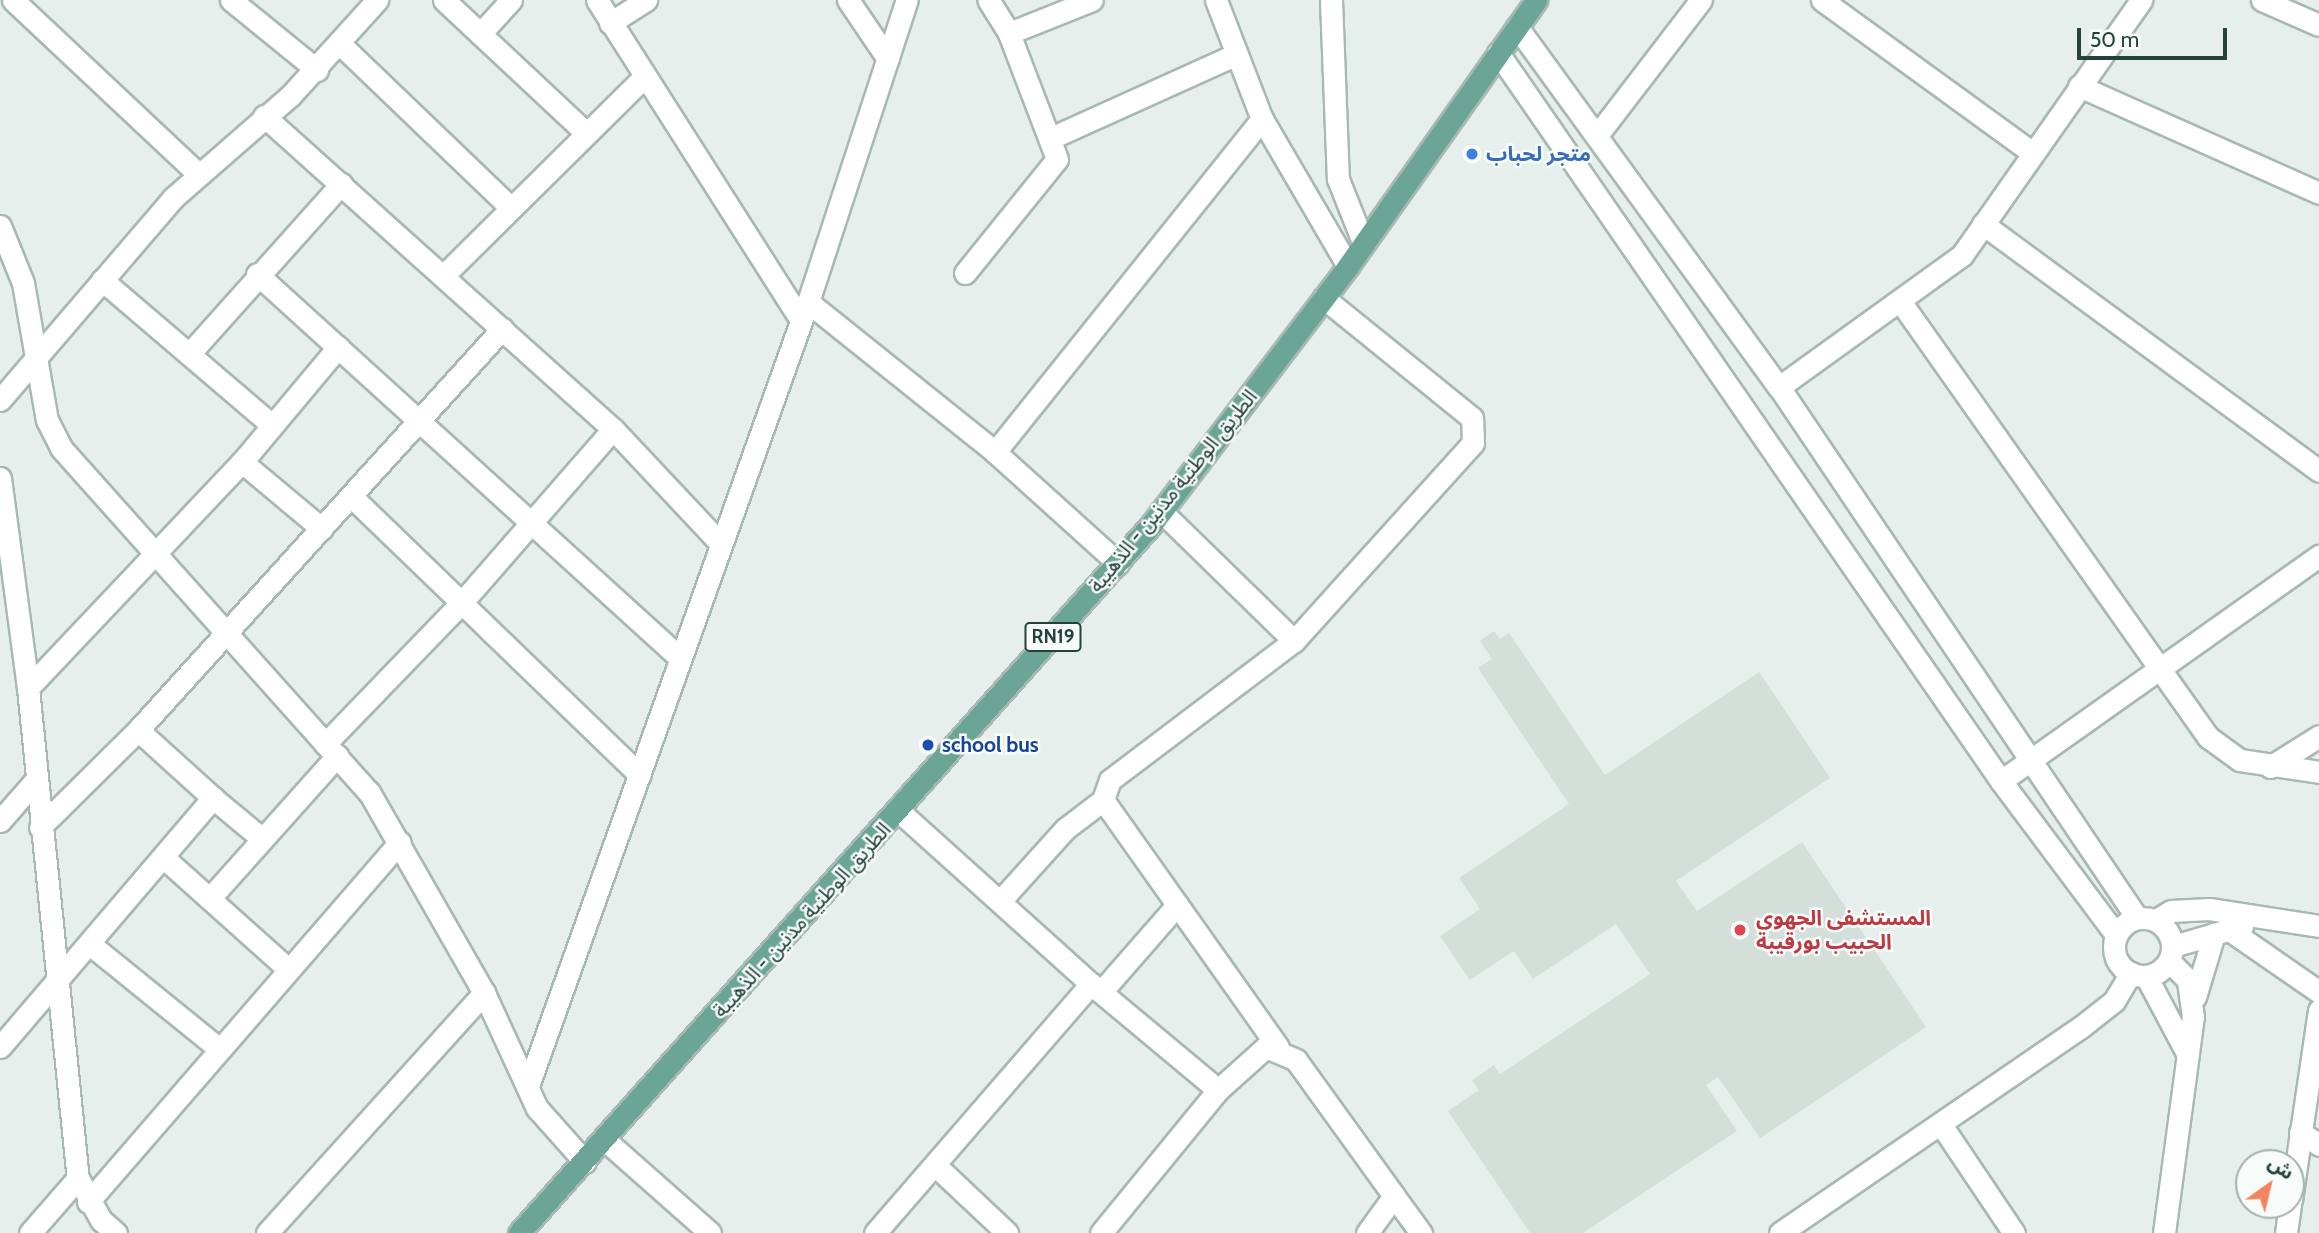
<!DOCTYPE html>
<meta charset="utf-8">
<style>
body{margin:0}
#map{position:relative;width:2319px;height:1233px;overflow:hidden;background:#e6efeb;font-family:Cabin,"Noto Sans Arabic",sans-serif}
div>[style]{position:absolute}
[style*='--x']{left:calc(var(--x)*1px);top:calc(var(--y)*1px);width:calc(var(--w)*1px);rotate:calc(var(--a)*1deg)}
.built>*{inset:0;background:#d4dfda}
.roads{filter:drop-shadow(2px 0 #a8b8b2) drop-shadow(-2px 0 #a8b8b2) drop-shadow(0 2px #a8b8b2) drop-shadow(0 -2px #a8b8b2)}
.minor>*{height:21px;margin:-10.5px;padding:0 10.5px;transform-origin:10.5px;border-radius:10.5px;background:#fff}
.minor>.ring{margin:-10.5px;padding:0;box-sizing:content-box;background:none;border:21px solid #fff;border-radius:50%}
.major>*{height:21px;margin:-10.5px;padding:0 10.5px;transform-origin:10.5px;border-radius:10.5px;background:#6aa596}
.dots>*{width:19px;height:19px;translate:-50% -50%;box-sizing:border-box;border:4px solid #f7fbf9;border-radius:50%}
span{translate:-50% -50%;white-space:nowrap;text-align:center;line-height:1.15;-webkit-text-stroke:5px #f7fbf9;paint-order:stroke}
.shield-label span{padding:2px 5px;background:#f7fbf9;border:2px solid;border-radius:5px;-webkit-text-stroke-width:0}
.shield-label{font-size:19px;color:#24423a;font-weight:700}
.shop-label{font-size:21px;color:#366cbe;font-weight:700}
.left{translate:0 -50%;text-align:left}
.street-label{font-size:21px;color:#24423a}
.transit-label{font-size:21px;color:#164399;font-weight:700}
.health-label{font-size:21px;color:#be3a42;font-weight:700}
.north{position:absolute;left:2235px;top:1149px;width:70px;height:70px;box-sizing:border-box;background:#f7fbf9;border:2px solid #a3b1ad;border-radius:50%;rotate:34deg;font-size:19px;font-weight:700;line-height:28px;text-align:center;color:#24423a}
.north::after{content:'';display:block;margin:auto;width:24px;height:32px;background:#f4845f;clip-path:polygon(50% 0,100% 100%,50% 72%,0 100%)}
.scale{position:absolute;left:2077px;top:28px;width:150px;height:32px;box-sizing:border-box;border:4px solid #24423a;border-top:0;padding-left:9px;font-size:21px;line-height:24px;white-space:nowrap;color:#24423a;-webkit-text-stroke:5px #f7fbf9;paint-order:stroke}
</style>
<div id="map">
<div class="built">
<i style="clip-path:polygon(1494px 631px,1500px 639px,1509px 633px,1605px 775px,1759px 672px,1830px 778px,1676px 881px,1697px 911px,1802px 842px,1926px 1027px,1760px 1138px,1718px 1077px,1706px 1085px,1737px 1131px,1583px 1233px,1530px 1233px,1448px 1111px,1479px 1090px,1472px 1080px,1494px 1065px,1500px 1074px,1650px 974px,1616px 924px,1533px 979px,1514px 951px,1470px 980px,1440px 936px,1480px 909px,1459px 878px,1569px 804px,1478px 668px,1492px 659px,1480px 641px)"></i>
</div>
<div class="roads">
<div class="minor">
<i style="--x:13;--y:0;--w:254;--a:43.2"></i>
<i style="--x:231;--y:0;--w:111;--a:39.1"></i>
<i style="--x:444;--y:0;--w:193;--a:43.1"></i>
<i style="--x:597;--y:0;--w:379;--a:57.5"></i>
<i style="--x:848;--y:0;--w:71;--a:55.9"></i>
<i style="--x:1216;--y:0;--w:128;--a:68.9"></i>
<i style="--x:1262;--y:119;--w:170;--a:59.7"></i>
<i style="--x:1331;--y:0;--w:179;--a:87.8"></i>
<i style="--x:1338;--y:179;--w:68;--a:68.4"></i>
<i style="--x:1822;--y:0;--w:258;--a:36"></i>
<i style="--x:2262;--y:0;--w:62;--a:23.7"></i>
<i style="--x:610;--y:23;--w:43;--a:-32.6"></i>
<i style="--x:1517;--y:27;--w:445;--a:54"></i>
<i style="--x:1779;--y:387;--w:640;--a:56.01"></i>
<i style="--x:1009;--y:33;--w:89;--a:-21.7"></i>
<i style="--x:480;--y:34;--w:46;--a:-47.6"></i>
<i style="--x:339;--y:43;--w:238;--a:43.8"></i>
<i style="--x:1498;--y:53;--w:885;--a:55.36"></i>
<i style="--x:2001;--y:781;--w:192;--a:53.2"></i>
<i style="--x:2079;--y:86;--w:263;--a:24"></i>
<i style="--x:264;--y:116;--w:469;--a:41.9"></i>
<i style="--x:613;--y:429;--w:154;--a:46.8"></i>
<i style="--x:1598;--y:134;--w:169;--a:-52.5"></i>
<i style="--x:1053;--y:137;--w:200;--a:-24.3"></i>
<i style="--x:1983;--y:224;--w:417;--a:36.3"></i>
<i style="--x:0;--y:226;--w:61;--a:68"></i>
<i style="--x:23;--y:283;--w:139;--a:80.1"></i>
<i style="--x:47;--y:420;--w:31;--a:63"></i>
<i style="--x:61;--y:448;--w:462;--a:48.2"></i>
<i style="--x:369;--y:792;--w:232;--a:60.2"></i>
<i style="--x:484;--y:993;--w:127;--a:65.3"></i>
<i style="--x:537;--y:1108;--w:72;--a:48.4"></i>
<i style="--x:965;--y:273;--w:146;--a:-51.1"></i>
<i style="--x:1057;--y:159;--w:135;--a:-110.9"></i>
<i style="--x:1009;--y:33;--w:39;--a:-122"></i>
<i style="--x:257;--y:274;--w:570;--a:42.23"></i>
<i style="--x:443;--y:276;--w:283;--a:-44.7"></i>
<i style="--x:102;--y:280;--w:223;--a:40.5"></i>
<i style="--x:1900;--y:301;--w:534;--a:54.76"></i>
<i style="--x:2208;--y:737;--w:39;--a:36"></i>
<i style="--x:2240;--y:760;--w:80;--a:8.6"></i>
<i style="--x:808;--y:302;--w:240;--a:38.7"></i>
<i style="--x:995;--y:452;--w:166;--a:42.1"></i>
<i style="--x:190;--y:353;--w:227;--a:-48.2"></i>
<i style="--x:1779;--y:387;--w:226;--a:-35.8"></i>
<i style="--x:1962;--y:255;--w:312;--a:-54.9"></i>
<i style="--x:0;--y:400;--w:266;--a:-49.4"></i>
<i style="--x:173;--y:198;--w:155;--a:-41.1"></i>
<i style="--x:290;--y:96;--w:130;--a:-47.8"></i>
<i style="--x:995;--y:452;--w:427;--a:-51.3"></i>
<i style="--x:242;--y:462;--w:104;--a:39.9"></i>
<i style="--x:0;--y:478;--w:212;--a:82.4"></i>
<i style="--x:28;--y:688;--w:493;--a:84.2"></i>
<i style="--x:78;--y:1178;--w:48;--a:61.3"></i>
<i style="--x:101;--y:1220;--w:20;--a:41"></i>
<i style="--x:352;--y:497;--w:400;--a:44"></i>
<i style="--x:1161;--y:511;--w:186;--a:44.3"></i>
<i style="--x:28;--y:688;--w:311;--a:-46.6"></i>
<i style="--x:242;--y:462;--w:150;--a:-50.1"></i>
<i style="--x:138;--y:730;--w:101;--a:42.2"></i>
<i style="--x:325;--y:744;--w:199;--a:-46"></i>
<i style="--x:463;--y:601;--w:228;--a:-48.9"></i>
<i style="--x:2270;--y:767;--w:58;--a:-32.3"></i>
<i style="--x:2001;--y:781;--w:390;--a:-35.3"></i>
<i style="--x:0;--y:821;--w:52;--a:-48.9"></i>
<i style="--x:40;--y:827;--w:138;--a:-44.7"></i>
<i style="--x:138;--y:730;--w:542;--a:-47.77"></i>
<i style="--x:164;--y:858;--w:165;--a:41.8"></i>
<i style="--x:210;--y:898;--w:191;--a:-48.2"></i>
<i style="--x:1001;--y:900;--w:96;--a:-48"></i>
<i style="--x:1065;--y:829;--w:48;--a:-37.3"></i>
<i class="ring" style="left:2114px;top:918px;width:37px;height:37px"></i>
<i style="--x:2156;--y:920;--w:17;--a:-31"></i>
<i style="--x:2171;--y:911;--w:38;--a:-3"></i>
<i style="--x:2209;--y:909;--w:111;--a:8.8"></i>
<i style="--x:2231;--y:931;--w:107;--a:34.7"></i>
<i style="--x:91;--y:945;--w:162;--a:39"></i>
<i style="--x:2173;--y:946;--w:72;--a:-16.2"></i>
<i style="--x:2146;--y:976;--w:89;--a:62"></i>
<i style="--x:1091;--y:984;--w:165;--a:39.8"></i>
<i style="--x:1101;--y:992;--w:116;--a:-48.9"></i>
<i style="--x:2195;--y:997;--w:66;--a:-73.2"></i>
<i style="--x:0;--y:1047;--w:328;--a:-49.5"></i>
<i style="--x:213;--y:798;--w:61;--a:39.7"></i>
<i style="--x:1278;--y:1047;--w:303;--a:-125.3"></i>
<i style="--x:1103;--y:800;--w:21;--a:-71"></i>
<i style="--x:1110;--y:780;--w:231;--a:-37.1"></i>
<i style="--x:1294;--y:641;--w:267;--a:-47.9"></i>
<i style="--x:1473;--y:443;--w:25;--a:-92"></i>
<i style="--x:1472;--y:418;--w:191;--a:-141"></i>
<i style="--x:528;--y:1086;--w:832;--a:-70.35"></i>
<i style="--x:808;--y:302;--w:318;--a:-71.9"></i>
<i style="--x:1942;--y:1126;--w:129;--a:56.1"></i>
<i style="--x:2300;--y:1132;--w:23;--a:34"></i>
<i style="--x:605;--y:1140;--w:140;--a:41.5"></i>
<i style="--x:936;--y:1166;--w:98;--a:43.3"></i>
<i style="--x:1394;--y:1196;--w:46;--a:53.9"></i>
<i style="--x:2291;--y:1200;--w:192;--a:-81.6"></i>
<i style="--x:88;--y:1202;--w:476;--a:-49.1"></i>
<i style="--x:30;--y:1233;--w:73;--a:-48.9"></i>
<i style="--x:267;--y:1233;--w:324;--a:-47.9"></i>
<i style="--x:875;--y:1233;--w:330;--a:-49.1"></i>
<i style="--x:1091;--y:984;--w:258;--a:-138"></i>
<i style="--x:1101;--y:1233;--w:185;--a:-50.7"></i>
<i style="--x:1218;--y:1090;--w:64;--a:-41.9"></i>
<i style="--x:1266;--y:1047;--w:33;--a:23"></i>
<i style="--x:1296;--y:1060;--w:168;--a:54.2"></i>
<i style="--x:1394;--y:1196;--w:46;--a:126.1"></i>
<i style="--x:1780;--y:1233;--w:365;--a:-34.4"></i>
<i style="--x:2081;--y:1027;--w:42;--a:-38.2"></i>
<i style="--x:2114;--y:1001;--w:33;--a:-59"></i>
<i style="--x:2164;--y:1233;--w:218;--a:-82.4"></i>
<i style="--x:2193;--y:1017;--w:37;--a:-98"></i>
<i style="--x:2188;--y:980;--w:27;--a:-135"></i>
<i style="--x:2286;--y:1233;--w:28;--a:-82"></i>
</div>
<div class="major">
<i style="--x:519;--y:1233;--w:949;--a:-48.25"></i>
<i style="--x:1151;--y:525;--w:325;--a:-52.7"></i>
<i style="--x:1348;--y:266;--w:326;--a:-54.7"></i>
</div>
</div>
<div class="dots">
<i style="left:1472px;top:154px;background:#3f7fe0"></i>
<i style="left:928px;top:745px;background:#1a4fb4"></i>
<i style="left:1740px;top:930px;background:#e0444e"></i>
</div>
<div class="shield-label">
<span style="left:1053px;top:637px">RN19</span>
</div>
<div class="shop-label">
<span class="left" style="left:1486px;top:154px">متجر لحباب</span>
</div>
<div class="street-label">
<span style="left:1173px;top:491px;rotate:-51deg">الطريق الوطنية مدنين - الذهيبة</span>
<span style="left:802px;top:920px;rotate:-48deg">الطريق الوطنية مدنين - الذهيبة</span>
</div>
<div class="transit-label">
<span class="left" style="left:942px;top:745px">school bus</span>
</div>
<div class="health-label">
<span class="left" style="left:1756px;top:930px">المستشفى الجهوي<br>الحبيب بورقيبة</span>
</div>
<div class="north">ش</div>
<div class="scale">50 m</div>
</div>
